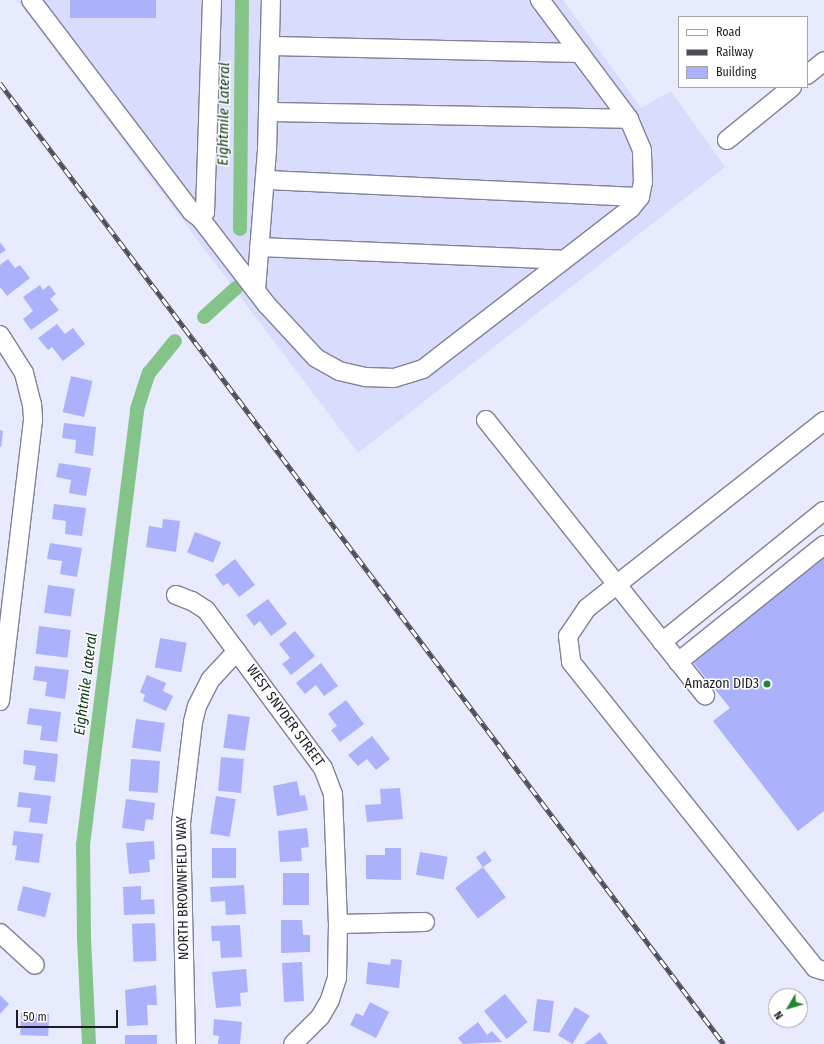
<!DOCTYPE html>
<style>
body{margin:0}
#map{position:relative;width:824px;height:1044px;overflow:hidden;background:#e8eafe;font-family:"Fira Sans Condensed",sans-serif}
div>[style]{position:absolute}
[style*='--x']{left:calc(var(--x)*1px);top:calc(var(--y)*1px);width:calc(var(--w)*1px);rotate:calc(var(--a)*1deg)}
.built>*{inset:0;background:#d9dcfc}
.canal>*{height:14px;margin:-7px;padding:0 7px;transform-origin:7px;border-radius:7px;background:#84c488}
.building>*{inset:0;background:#acb1fc;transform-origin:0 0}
.roads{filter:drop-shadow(1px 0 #808298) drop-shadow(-1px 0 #808298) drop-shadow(0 1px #808298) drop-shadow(0 -1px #808298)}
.minor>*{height:18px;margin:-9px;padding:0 9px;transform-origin:9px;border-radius:9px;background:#fff}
.rail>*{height:4.5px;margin-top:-2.25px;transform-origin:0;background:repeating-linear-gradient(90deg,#fff 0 9px,#4a4c56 0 18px);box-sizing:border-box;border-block:1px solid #4a4c56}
.dots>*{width:11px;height:11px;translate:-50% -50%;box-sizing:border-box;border:2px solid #fff;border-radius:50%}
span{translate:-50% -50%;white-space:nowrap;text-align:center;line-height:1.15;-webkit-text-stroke:3px #fff;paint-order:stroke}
.poi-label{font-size:14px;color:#1c1d25}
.right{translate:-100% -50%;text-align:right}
.street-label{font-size:14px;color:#1c1d25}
.water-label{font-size:15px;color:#093812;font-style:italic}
.legend{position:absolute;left:678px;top:16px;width:130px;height:72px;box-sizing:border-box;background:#fff;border:1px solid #a4a5a8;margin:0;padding:5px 7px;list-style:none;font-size:12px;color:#1c1d25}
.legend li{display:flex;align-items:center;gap:8px;height:20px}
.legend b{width:20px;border:1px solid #a4a5a8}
.north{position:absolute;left:768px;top:988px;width:40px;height:40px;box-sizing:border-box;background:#fff;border:1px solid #a4a5a8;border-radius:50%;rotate:232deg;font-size:11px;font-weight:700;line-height:16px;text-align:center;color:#1c1d25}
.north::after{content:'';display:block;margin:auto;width:14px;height:18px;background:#248335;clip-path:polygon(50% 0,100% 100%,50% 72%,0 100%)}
.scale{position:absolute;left:16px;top:1010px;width:102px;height:18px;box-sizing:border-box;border:2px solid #1c1d25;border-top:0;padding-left:5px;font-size:12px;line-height:14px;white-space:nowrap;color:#1c1d25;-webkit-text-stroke:3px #fff;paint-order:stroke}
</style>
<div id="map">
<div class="built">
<i style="clip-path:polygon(17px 0,563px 0,641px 108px,671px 91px,725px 167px,358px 453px)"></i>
</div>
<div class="canal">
<i style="--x:240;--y:229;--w:229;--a:-89.5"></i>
<i style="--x:204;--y:317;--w:43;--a:-42.2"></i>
<i style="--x:89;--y:1044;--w:108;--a:-92.7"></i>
<i style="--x:84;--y:936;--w:91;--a:-90.6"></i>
<i style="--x:83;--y:845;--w:439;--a:-82.9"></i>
<i style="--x:137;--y:409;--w:38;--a:-72"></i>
<i style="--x:149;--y:373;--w:41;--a:-50.9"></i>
</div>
<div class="building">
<i style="left:70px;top:0;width:86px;height:18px"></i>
<i style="clip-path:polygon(0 242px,6px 250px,0 254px)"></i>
<i style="clip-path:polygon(8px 259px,15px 268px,20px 265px,30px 278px,7px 296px,0 287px,0 265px)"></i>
<i style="clip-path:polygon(40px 285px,43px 290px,49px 285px,56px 294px,50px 299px,59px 310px,31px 330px,23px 319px,33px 311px,23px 297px)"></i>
<i style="clip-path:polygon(57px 324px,65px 334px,73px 328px,85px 344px,63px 361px,52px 347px,48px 350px,38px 338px)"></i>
<i style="left:71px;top:376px;width:22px;height:37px;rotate:13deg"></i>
<i style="clip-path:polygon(64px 423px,96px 427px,93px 456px,75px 453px,76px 440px,62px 438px)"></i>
<i style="clip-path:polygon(0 430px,3px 431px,1px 447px,0 447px)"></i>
<i style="clip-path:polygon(59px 463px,91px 468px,86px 496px,69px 493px,71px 480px,56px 477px)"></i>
<i style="clip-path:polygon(54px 504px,86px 508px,82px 536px,65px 534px,66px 521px,52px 519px)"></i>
<i style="clip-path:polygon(163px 519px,180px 521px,176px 552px,146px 547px,149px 526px,162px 528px)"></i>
<i style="left:195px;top:532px;width:28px;height:22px;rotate:21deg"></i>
<i style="clip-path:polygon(50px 543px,82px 548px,77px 577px,60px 574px,62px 561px,47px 559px)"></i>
<i style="clip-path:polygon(824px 556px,824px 811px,798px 831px,713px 721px,730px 708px,692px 661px)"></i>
<i style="clip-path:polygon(235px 559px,255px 585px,239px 597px,228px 583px,223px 586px,215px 575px)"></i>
<i style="left:48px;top:585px;width:27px;height:28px;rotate:8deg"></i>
<i style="clip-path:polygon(268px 599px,287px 624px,271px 636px,260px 621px,254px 626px,246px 615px)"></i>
<i style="left:39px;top:626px;width:32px;height:28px;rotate:7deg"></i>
<i style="clip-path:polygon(295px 631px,315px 656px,291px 675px,282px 664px,290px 658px,279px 644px)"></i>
<i style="left:160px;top:638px;width:27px;height:30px;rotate:10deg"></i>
<i style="clip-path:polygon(321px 663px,338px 686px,324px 696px,316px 685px,305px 694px,296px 683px)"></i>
<i style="clip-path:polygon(35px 666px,69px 670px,65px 699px,45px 696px,47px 682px,33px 680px)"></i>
<i style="clip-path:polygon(147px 675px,166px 683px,163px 691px,173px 696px,166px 711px,143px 701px,145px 695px,140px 692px)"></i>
<i style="clip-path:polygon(346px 700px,364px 724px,340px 742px,331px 730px,337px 726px,328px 714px)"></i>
<i style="clip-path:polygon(29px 708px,61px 712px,57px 742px,40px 740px,42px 726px,27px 724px)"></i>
<i style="left:228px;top:714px;width:22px;height:34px;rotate:8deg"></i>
<i style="left:136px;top:719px;width:29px;height:29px;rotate:8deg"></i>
<i style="clip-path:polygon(372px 736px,390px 759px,376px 770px,367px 759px,358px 766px,348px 755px)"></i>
<i style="clip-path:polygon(24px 750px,58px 754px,55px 782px,34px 780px,36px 766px,23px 764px)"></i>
<i style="left:221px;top:757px;width:23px;height:34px;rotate:5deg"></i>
<i style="left:131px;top:759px;width:29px;height:32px;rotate:4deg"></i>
<i style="clip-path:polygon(297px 781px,300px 796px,305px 795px,308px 810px,277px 816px,273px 786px)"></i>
<i style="clip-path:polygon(400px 788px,403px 819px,367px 822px,365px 805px,381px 804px,380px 789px)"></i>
<i style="clip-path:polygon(19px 792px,51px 796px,47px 824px,29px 822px,31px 808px,17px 807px)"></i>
<i style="left:216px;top:796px;width:20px;height:38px;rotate:9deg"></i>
<i style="clip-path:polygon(126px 799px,155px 803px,153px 820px,146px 819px,144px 831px,122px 828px)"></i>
<i style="clip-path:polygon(307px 828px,309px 847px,301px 848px,302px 861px,280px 862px,278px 831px)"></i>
<i style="clip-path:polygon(14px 831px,43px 834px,39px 863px,15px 860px,17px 846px,12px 845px)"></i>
<i style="clip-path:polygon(154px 841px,155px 859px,149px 860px,150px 872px,129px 874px,126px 843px)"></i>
<i style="left:212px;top:848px;width:24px;height:30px"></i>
<i style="clip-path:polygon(385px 848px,401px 848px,401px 880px,366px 879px,366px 855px,385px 855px)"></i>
<i style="left:485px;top:851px;width:12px;height:11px;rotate:55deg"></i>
<i style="left:420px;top:852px;width:28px;height:23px;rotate:10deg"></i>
<i style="left:483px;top:867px;width:38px;height:35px;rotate:53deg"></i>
<i style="left:283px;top:873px;width:26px;height:32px"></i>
<i style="clip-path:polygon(244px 885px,246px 914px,226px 915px,225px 901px,211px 902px,210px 887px)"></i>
<i style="left:23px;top:886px;width:29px;height:25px;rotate:14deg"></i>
<i style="clip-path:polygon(141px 886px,141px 900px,154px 899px,155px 914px,124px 915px,123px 887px)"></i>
<i style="clip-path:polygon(281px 920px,302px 920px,303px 935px,310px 935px,310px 952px,281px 953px)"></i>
<i style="left:155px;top:923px;width:38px;height:23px;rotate:88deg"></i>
<i style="clip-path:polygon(240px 925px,242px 957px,221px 958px,220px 941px,212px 941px,211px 926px)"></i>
<i style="clip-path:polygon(391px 959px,402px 960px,399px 988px,366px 984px,368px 962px,390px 965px)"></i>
<i style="left:302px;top:962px;width:39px;height:20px;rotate:87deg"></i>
<i style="clip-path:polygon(246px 969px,248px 992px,240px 993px,241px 1006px,216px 1008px,212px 972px)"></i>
<i style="clip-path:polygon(156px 985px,157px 1005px,147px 1005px,148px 1025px,127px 1026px,125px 990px)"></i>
<i style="left:505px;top:994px;width:36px;height:27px;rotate:51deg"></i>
<i style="clip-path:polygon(0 995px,9px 1004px,0 1014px)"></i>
<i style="left:537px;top:999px;width:17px;height:32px;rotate:7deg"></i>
<i style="clip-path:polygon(370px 1002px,389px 1012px,376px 1038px,350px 1025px,356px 1013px,363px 1016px)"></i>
<i style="left:575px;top:1007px;width:17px;height:33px;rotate:31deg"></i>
<i style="left:21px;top:1013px;width:28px;height:22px;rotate:2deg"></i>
<i style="clip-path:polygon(214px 1019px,242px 1022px,240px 1044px,218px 1044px,219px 1036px,213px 1035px)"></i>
<i style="clip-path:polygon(478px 1022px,487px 1035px,492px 1031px,502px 1042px,463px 1044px,458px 1038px)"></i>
<i style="clip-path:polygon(600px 1032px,608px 1044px,584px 1044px)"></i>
<i style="left:157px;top:1035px;width:9px;height:32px;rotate:90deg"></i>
</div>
<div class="roads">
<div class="minor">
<i style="--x:31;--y:0;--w:266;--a:52.8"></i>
<i style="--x:192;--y:212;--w:10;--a:37"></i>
<i style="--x:200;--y:218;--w:8;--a:-50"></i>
<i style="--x:205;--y:212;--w:212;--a:-88.1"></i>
<i style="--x:270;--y:46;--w:310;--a:1.3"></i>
<i style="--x:807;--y:75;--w:22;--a:-39"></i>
<i style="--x:268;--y:112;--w:361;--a:1.1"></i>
<i style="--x:727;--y:140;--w:84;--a:-39.2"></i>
<i style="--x:265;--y:180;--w:375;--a:2.6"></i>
<i style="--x:200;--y:218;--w:110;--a:52.4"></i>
<i style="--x:267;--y:305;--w:72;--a:47.2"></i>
<i style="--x:316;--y:358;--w:26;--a:29"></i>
<i style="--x:339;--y:371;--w:28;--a:13"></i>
<i style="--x:366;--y:377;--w:28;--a:2"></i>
<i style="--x:394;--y:378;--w:30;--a:-17"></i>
<i style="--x:423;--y:369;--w:263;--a:-37.7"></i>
<i style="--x:631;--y:208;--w:14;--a:-51"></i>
<i style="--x:640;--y:197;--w:15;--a:-79"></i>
<i style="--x:643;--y:182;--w:32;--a:-92"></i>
<i style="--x:642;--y:150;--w:34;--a:-113"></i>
<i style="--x:629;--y:119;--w:149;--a:-126.8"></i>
<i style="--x:259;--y:247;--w:305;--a:2.4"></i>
<i style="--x:256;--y:290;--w:139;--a:-85.5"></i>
<i style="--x:267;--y:151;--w:151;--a:-88.5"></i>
<i style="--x:0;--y:335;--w:45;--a:57.7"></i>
<i style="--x:24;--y:373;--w:32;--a:76"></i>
<i style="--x:32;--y:404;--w:16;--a:86"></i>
<i style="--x:33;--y:420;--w:283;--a:96.7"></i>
<i style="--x:486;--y:420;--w:352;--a:51.5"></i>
<i style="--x:824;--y:421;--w:302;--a:141.7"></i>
<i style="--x:587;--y:608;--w:34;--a:124"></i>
<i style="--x:568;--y:636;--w:26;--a:83"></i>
<i style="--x:571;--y:662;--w:391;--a:51.4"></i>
<i style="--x:815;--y:968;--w:9;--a:18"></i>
<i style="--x:176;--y:595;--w:17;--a:21"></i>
<i style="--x:192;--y:601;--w:17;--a:33"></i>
<i style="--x:206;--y:610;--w:197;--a:53.5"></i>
<i style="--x:323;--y:768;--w:28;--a:69"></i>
<i style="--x:333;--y:794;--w:130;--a:87.8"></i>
<i style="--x:338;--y:924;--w:54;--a:91.1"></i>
<i style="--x:337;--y:978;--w:23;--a:108"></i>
<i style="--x:330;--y:1000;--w:20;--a:120"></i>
<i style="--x:320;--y:1017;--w:38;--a:135"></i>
<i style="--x:662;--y:642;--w:208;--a:-39"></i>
<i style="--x:678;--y:662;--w:187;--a:-38.7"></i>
<i style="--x:338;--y:924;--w:87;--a:-1.3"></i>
<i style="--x:0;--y:933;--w:47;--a:42.4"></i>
<i style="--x:186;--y:1044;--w:221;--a:-91.3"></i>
<i style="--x:181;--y:823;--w:102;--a:-83.2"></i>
<i style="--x:193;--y:722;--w:16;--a:-76"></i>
<i style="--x:197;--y:706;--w:30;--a:-63"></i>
<i style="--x:211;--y:679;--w:38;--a:-47"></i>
</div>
</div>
<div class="rail">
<i style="--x:0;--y:83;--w:1203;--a:53.01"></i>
</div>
<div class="dots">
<i style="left:767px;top:684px;background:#248335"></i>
</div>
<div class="poi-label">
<span class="right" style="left:759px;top:684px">Amazon DID3</span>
</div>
<div class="street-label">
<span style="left:285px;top:716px;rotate:54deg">WEST SNYDER STREET</span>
<span style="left:183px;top:888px;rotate:-91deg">NORTH BROWNFIELD WAY</span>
</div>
<div class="water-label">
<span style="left:224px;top:114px;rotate:-89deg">Eightmile Lateral</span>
<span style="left:86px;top:684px;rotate:-83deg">Eightmile Lateral</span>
</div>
<ul class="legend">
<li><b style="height:5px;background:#fff"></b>Road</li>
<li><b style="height:5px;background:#4a4c56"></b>Railway</li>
<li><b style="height:11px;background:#acb1fc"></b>Building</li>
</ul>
<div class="north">N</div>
<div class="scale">50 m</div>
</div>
